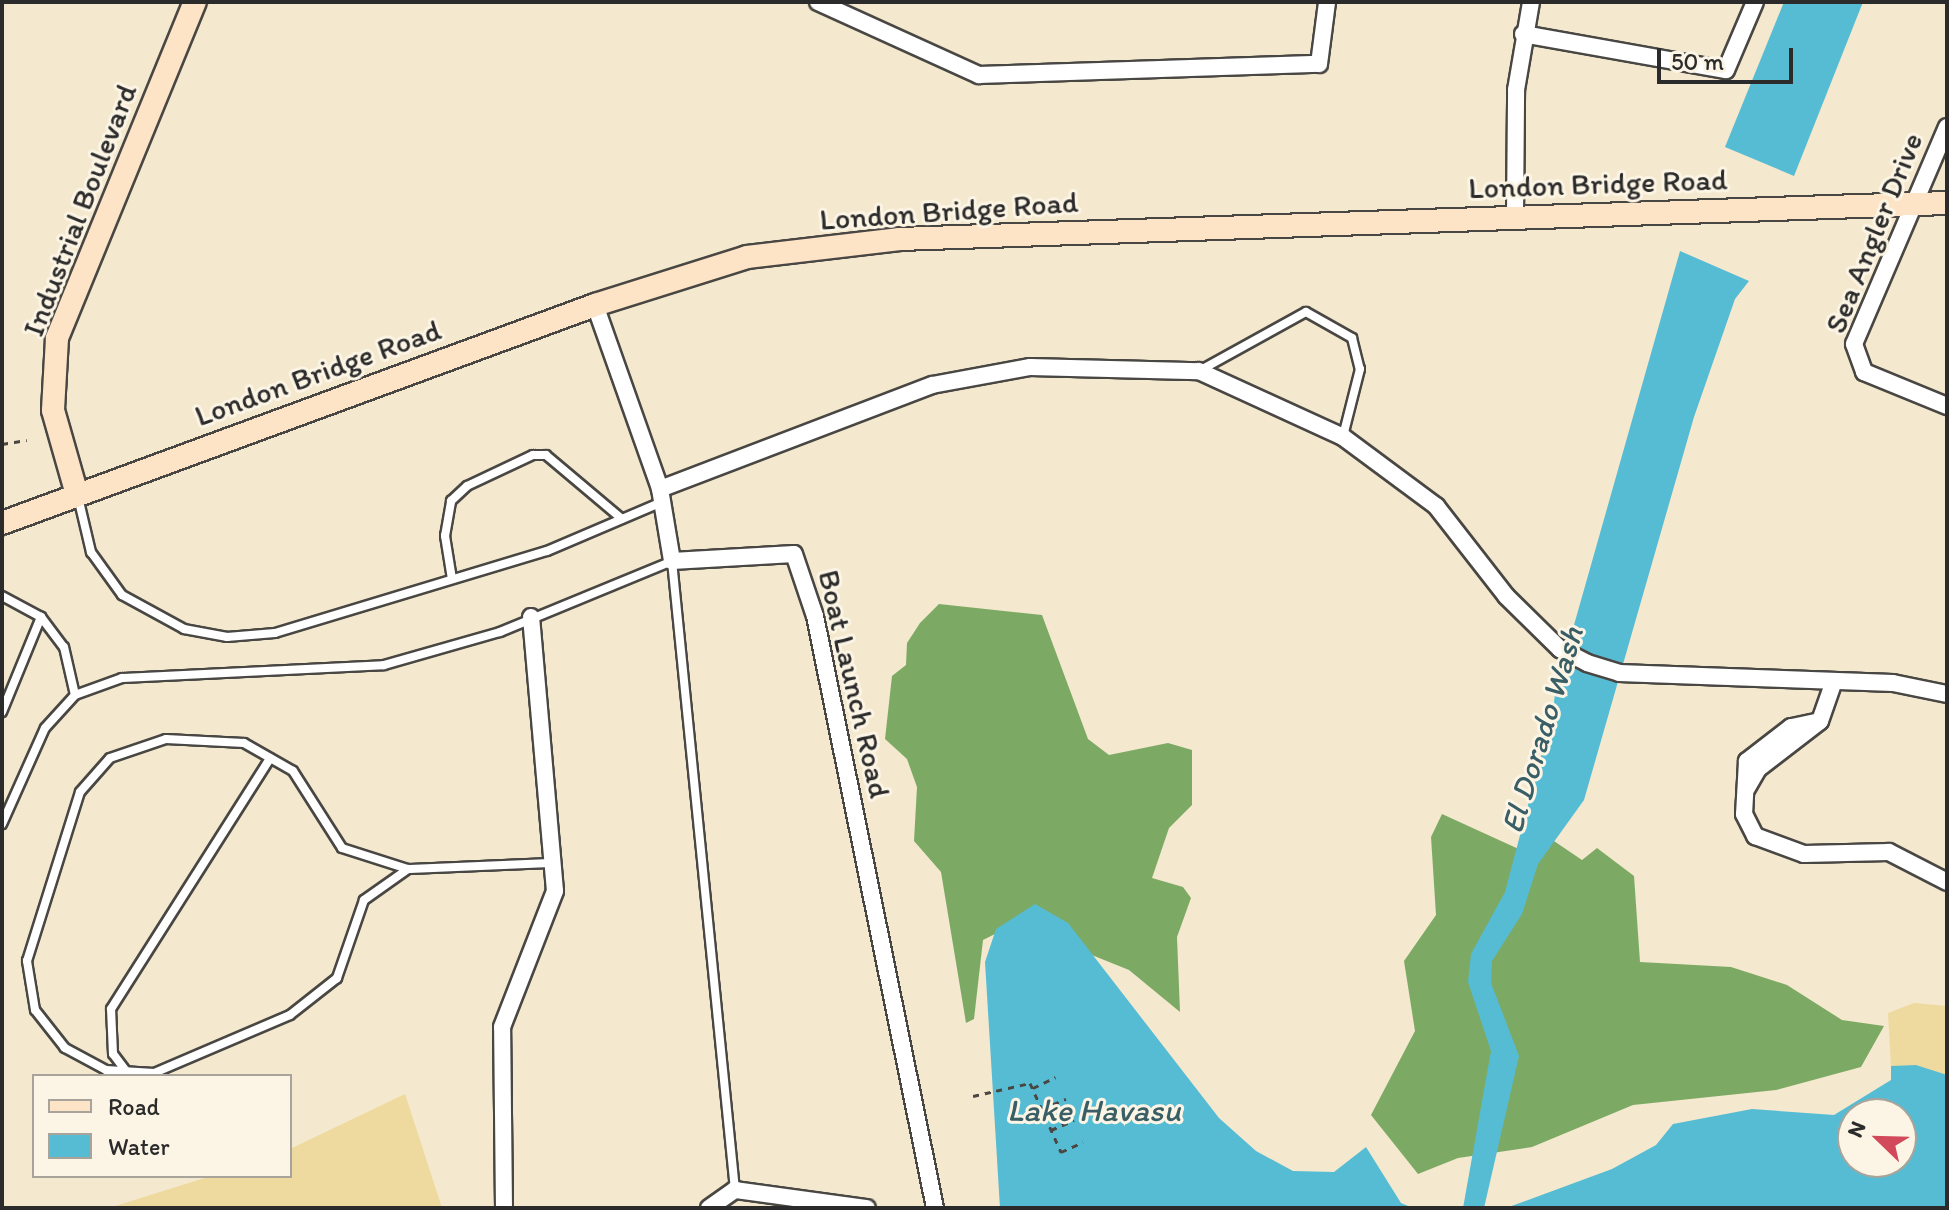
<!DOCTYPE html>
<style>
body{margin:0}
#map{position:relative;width:1949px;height:1210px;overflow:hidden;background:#f4e8ce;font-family:Itim,sans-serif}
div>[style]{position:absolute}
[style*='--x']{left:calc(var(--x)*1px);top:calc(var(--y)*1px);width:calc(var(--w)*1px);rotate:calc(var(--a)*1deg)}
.forest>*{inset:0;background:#7caa64}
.sand>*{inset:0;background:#eeda9e}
.water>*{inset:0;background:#56bcd4}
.path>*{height:3px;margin-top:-1.5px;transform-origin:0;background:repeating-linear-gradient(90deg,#494743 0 6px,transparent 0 12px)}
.roads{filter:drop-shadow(2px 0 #494743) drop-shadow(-2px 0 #494743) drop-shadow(0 2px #494743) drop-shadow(0 -2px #494743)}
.lane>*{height:8px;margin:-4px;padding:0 4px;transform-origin:4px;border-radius:4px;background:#fff}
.street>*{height:16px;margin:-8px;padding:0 8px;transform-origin:8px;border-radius:8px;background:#fff}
.secondary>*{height:22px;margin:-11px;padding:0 11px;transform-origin:11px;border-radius:11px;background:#fee4c6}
span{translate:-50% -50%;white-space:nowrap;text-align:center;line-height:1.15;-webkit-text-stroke:6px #fcf5e5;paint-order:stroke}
.street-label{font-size:30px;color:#2b2b2b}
.water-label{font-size:32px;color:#3a5e66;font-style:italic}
.frame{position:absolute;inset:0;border:4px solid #2b2b2b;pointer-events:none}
.legend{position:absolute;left:32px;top:1074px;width:260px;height:104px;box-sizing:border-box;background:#fcf5e5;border:2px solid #a8a49b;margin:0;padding:10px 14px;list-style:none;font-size:24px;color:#2b2b2b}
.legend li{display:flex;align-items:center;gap:16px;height:40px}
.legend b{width:40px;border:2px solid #a8a49b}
.north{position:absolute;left:1837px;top:1098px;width:80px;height:80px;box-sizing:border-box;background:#fcf5e5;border:2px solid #a8a49b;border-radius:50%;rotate:293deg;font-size:22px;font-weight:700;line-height:32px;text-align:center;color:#2b2b2b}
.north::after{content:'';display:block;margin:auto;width:28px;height:36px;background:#d1495b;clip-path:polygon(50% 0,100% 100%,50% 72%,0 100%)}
.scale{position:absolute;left:1657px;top:48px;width:136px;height:36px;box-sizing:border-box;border:4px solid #2b2b2b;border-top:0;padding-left:10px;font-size:24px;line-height:28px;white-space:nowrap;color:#2b2b2b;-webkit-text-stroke:6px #fcf5e5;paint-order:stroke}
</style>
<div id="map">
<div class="forest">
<i style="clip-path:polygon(939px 604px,1042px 615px,1088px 739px,1109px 755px,1168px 743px,1192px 750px,1192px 805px,1169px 828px,1152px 878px,1183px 887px,1191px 898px,1177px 937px,1180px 1012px,1129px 970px,1015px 924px,983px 940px,974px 1019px,966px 1023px,941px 872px,914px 841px,917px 787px,907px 759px,885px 739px,892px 676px,906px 665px,907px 643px,920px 623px)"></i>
<i style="clip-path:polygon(1442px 814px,1523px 851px,1548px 837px,1582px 860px,1597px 848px,1634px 876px,1640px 962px,1731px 967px,1787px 985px,1842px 1020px,1884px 1026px,1861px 1067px,1776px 1090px,1633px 1105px,1532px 1147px,1458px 1158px,1418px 1174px,1371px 1115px,1415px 1031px,1404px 961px,1436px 915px,1431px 837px)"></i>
</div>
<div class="sand">
<i style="clip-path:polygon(1914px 1003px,1947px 1006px,1947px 1075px,1891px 1066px,1888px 1013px)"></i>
<i style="clip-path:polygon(405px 1094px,442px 1208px,109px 1208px,211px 1176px,290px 1176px,290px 1149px)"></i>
</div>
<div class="water">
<i style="clip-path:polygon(1784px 2px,1863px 2px,1794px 176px,1725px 147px)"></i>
<i style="clip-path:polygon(1680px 251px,1749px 281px,1735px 299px,1694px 417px,1584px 800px,1538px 864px,1522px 914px,1492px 961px,1491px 983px,1519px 1056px,1484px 1208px,1463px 1208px,1491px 1051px,1468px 982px,1471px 954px,1505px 892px,1553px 711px,1560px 649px,1574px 625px)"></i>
<i style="clip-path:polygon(1035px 904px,1068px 923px,1219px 1118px,1256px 1151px,1293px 1171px,1334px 1172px,1366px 1147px,1401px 1203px,1413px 1208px,1000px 1208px,985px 962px,996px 929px)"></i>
<i style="clip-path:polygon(evenodd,1916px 1065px,1947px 1075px,1947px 1208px,1506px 1208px,1612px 1169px,1656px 1145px,1673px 1124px,1752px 1109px,1834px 1115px,1891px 1080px,1891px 1066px,1916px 1065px,1853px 1114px,1901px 1114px,1901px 1162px,1853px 1162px,1853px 1114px)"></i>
</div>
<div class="path">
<i style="--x:2;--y:444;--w:25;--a:-9"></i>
<i style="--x:1033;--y:1088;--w:25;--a:-26"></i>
<i style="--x:973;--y:1096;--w:58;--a:-12.8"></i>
<i style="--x:1030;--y:1083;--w:76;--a:65.8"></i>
<i style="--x:1061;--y:1152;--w:24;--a:-24"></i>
<i style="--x:1042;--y:1109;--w:26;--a:-23"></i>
<i style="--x:1051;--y:1130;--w:25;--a:-23"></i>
</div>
<div class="roads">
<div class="lane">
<i style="--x:1199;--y:371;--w:122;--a:-28.9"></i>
<i style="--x:1306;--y:312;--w:53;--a:29.5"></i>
<i style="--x:1352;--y:338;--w:32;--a:76"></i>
<i style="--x:1360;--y:369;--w:69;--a:104.2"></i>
<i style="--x:78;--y:497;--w:57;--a:76.7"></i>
<i style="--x:91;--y:552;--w:53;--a:54.2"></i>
<i style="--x:122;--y:595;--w:71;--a:28.7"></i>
<i style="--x:184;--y:629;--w:44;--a:10.5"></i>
<i style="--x:227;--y:637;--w:48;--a:-4.8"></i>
<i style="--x:275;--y:633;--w:284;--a:-16.8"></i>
<i style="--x:547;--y:551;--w:125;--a:-23.1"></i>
<i style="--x:452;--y:579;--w:44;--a:-99.2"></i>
<i style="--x:445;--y:536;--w:36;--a:-80"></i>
<i style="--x:451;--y:501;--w:22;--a:-43"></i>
<i style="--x:467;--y:486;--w:73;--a:-25.2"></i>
<i style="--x:533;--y:455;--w:13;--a:0"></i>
<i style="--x:546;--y:455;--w:99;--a:40.1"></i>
<i style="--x:2;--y:596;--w:44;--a:28.3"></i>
<i style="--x:41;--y:617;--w:38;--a:53"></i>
<i style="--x:64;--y:647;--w:49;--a:77.1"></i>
<i style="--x:2;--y:712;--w:103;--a:-67.7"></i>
<i style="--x:2;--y:824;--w:105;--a:-65.9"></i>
<i style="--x:45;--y:728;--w:45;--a:-47.7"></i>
<i style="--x:75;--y:695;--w:50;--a:-19.9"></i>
<i style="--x:122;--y:678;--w:262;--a:-2.8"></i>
<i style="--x:384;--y:665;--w:121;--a:-15.9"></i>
<i style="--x:500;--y:632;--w:186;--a:-22.4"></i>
<i style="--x:672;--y:561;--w:632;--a:84.28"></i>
<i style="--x:408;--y:869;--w:54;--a:144.8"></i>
<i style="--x:364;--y:900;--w:83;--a:109.1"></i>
<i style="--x:337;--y:978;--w:60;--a:141.8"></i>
<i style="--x:290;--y:1015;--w:148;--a:156.9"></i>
<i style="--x:154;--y:1073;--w:48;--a:-176.4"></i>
<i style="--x:106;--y:1070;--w:47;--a:-151.8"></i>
<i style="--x:65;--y:1048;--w:48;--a:-128.3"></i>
<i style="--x:35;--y:1010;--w:50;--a:-99.3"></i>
<i style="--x:27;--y:961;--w:177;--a:-72.6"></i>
<i style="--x:80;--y:792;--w:45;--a:-48.6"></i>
<i style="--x:110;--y:758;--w:59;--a:-18.7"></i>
<i style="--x:166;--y:739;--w:78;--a:2.9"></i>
<i style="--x:244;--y:743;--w:56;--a:29.7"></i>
<i style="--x:293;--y:771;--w:91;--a:57.5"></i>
<i style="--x:342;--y:848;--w:69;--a:17.7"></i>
<i style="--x:408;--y:869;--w:144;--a:-2.4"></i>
<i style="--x:126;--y:1071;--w:21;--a:-127"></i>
<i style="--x:113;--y:1054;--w:45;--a:-92.5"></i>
<i style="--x:111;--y:1009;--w:297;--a:-57.6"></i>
</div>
<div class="street">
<i style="--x:818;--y:2;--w:177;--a:24.4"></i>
<i style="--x:979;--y:75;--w:340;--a:-1.9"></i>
<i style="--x:1319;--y:64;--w:63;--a:-82.6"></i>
<i style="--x:1523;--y:34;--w:206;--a:10.1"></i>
<i style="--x:1726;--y:70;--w:74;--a:-66.9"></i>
<i style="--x:1947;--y:127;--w:236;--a:113.2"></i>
<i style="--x:1854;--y:344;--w:30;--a:70"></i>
<i style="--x:1864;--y:372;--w:90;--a:22.3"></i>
<i style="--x:1515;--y:216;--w:126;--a:-89.5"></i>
<i style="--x:1516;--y:90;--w:89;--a:-80.3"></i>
<i style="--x:595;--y:305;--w:195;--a:70.5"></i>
<i style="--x:660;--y:489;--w:73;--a:80.5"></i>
<i style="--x:672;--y:561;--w:122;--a:-3.3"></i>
<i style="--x:794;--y:554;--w:65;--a:71.3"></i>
<i style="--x:815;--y:616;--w:604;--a:78.54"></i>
<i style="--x:660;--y:489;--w:291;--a:-20.9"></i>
<i style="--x:932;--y:385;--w:100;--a:-10.4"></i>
<i style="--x:1030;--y:367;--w:169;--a:1.4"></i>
<i style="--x:1199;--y:371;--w:158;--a:24.6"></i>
<i style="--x:1343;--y:437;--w:116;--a:36.6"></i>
<i style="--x:1436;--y:506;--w:114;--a:52.1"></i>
<i style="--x:1506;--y:596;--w:76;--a:44.5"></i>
<i style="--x:1560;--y:649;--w:30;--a:27"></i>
<i style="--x:1587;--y:663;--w:34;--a:17"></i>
<i style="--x:1619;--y:673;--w:274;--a:2.1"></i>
<i style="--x:1893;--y:683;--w:55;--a:11.5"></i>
<i style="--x:1820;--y:721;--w:30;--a:168"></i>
<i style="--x:1791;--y:727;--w:56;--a:142.3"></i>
<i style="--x:1747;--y:761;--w:53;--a:93.2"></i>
<i style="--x:1744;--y:814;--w:25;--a:63"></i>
<i style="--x:1755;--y:836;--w:52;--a:20.2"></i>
<i style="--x:1804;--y:854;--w:85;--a:-1.3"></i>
<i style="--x:1889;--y:852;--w:65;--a:27.3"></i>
<i style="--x:1747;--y:788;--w:22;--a:-60"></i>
<i style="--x:1758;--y:769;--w:78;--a:-37.7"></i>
<i style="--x:1820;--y:721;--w:42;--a:-70.7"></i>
<i style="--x:504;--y:1208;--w:181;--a:-90.6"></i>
<i style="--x:502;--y:1027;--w:146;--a:-68.7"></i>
<i style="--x:555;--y:891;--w:275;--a:-95"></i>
<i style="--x:709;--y:1208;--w:32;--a:-35"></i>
<i style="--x:735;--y:1190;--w:133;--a:7.8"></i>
</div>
<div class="secondary">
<i style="--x:76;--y:491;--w:84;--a:-105.9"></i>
<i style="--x:53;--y:410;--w:72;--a:-86.8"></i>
<i style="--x:57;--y:338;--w:363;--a:-67.7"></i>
<i style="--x:2;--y:523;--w:632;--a:-20.18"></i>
<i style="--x:595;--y:305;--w:159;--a:-17.5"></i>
<i style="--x:747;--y:257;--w:154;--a:-6.7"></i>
<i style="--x:900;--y:239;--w:1048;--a:-1.97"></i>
</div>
</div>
<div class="street-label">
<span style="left:1598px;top:184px;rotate:-2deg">London Bridge Road</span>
<span style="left:80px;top:210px;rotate:-69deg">Industrial Boulevard</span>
<span style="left:949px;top:211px;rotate:-4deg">London Bridge Road</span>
<span style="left:1874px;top:233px;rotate:-68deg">Sea Angler Drive</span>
<span style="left:318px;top:373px;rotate:-20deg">London Bridge Road</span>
<span style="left:854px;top:684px;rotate:77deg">Boat Launch Road</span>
</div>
<div class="water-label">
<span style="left:1542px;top:730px;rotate:-73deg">El Dorado Wash</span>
<span style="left:1094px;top:1110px">Lake Havasu</span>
</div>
<div class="frame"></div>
<ul class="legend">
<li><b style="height:10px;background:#fee4c6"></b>Road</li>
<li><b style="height:22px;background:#56bcd4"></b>Water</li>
</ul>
<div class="north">N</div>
<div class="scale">50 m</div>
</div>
